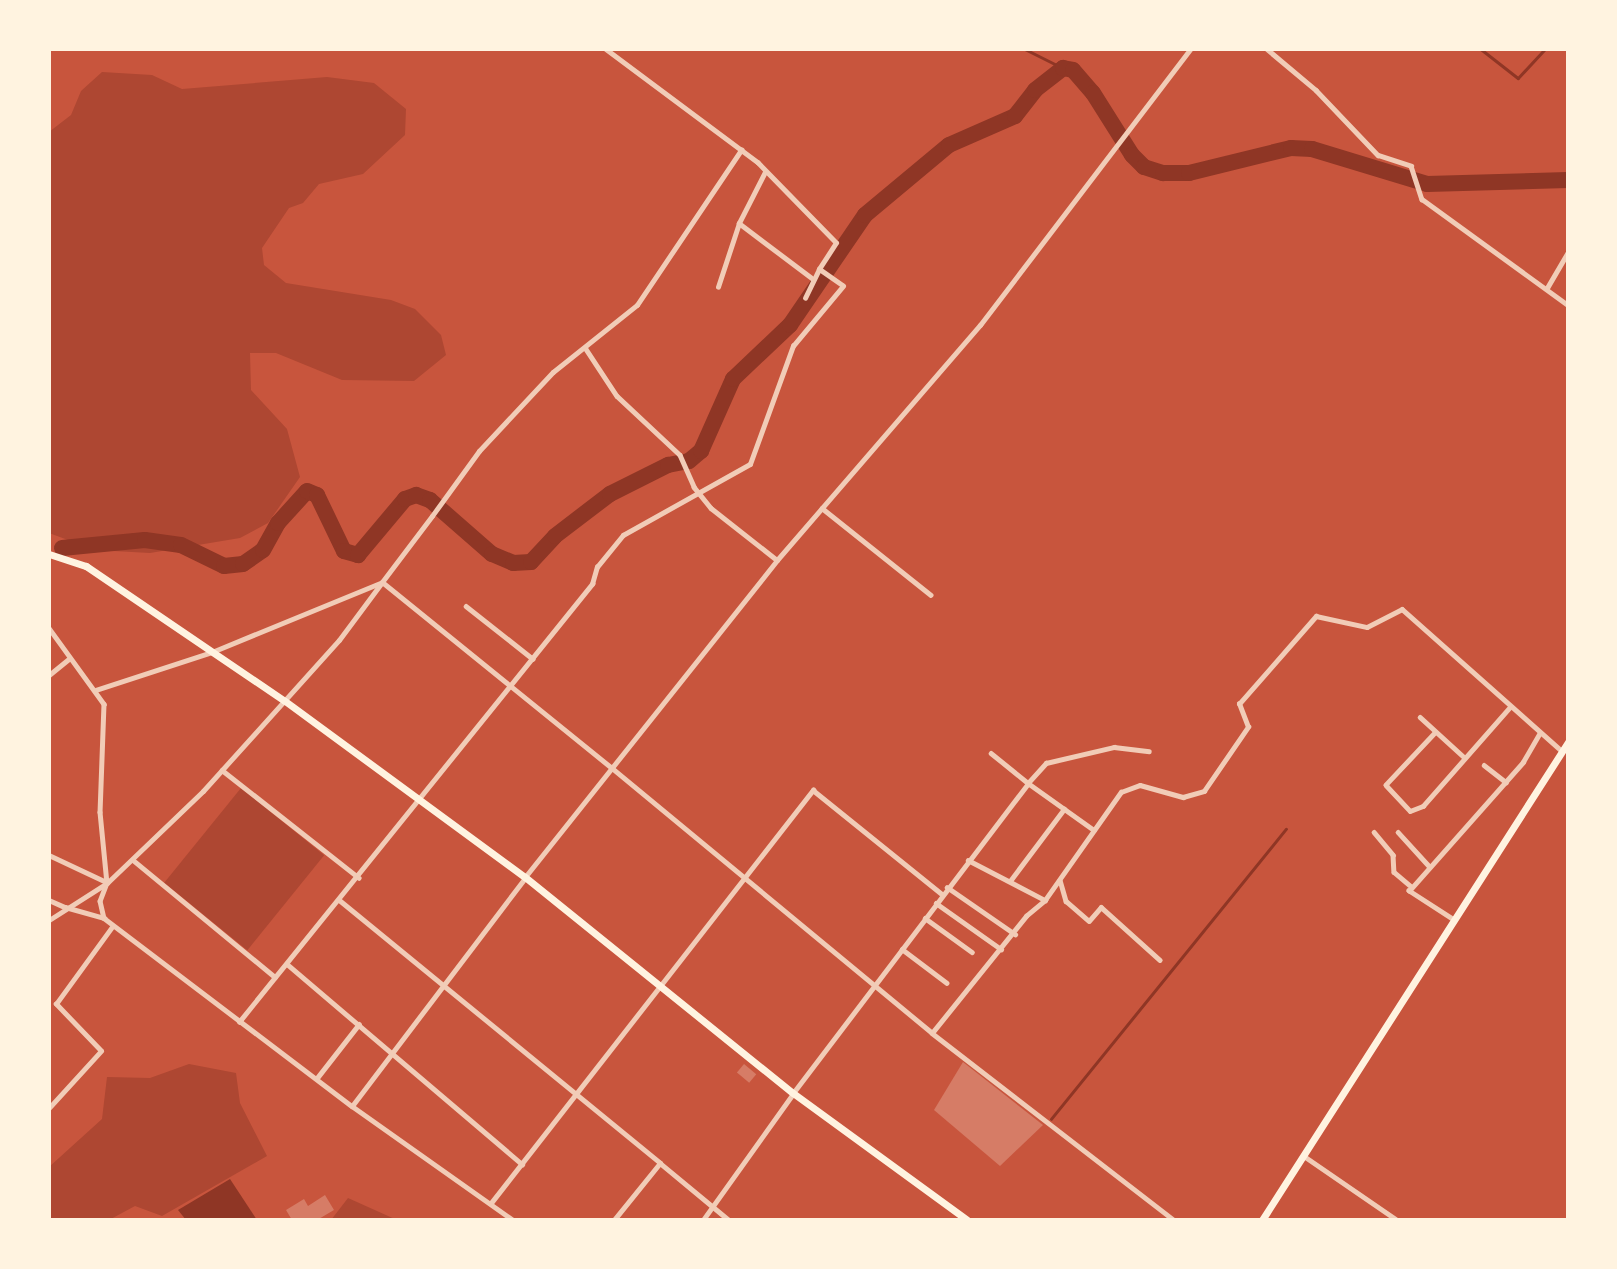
<!DOCTYPE html>
<style>
body{margin:0}
#map{position:relative;width:1617px;height:1269px;overflow:hidden;background:#c8553d;font-family:"Source Serif 4",serif}
div>[style]{position:absolute}
[style*='--x']{left:calc(var(--x)*1px);top:calc(var(--y)*1px);width:calc(var(--w)*1px);rotate:calc(var(--a)*1deg)}
.green>*{inset:0;background:#ae4732;transform-origin:0 0}
.water>*{inset:0;background:#8f3625}
.stream>*{height:2.5px;margin:-1.25px;padding:0 1.25px;transform-origin:1.25px;border-radius:1.25px;background:#8f3625}
.river>*{height:16px;margin:-8px;padding:0 8px;transform-origin:8px;border-radius:8px;background:#8f3625}
.building>*{inset:0;background:#d67c66;transform-origin:0 0}
.minor>*{height:4.5px;margin:-2.25px;padding:0 2.25px;transform-origin:2.25px;border-radius:2.25px;background:#f1ccb7}
.tertiary>*{height:5px;margin:-2.5px;padding:0 2.5px;transform-origin:2.5px;border-radius:2.5px;background:#f1ccb7}
.primary>*{height:7px;margin:-3.5px;padding:0 3.5px;transform-origin:3.5px;border-radius:3.5px;background:#fff3e0}
.trunk>*{height:7px;margin:-3.5px;padding:0 3.5px;transform-origin:3.5px;border-radius:3.5px;background:#fff3e0}
span{translate:-50% -50%;white-space:nowrap;text-align:center;line-height:1.15;-webkit-text-stroke:5px #fff3e0;paint-order:stroke}
.frame{position:absolute;inset:0;border:51px solid #fff3e0;pointer-events:none}
</style>
<div id="map">
<div class="green">
<i style="clip-path:polygon(102px 72px,152px 75px,182px 89px,327px 77px,374px 83px,406px 109px,405px 135px,363px 174px,319px 184px,303px 203px,289px 208px,262px 248px,264px 265px,286px 283px,391px 300px,415px 309px,441px 335px,446px 355px,414px 381px,342px 380px,276px 353px,250px 353px,251px 390px,287px 429px,300px 477px,268px 523px,240px 538px,150px 553px,95px 550px,49px 533px,49px 132px,71px 115px,81px 91px)"></i>
<i style="left:241px;top:788px;width:107px;height:122px;rotate:39deg"></i>
<i style="clip-path:polygon(189px 1064px,236px 1073px,240px 1103px,267px 1156px,162px 1216px,135px 1206px,109px 1220px,49px 1220px,49px 1167px,102px 1119px,107px 1077px,150px 1078px)"></i>
<i style="clip-path:polygon(348px 1198px,397px 1220px,331px 1220px)"></i>
</div>
<div class="water">
<i style="clip-path:polygon(230px 1179px,257px 1220px,186px 1220px,178px 1210px)"></i>
</div>
<div class="stream">
<i style="--x:1025;--y:49;--w:42;--a:26.6"></i>
<i style="--x:1481;--y:49;--w:47;--a:38.1"></i>
<i style="--x:1518;--y:78;--w:40;--a:-47"></i>
<i style="--x:1051;--y:1119;--w:373;--a:-51"></i>
</div>
<div class="river">
<i style="--x:62;--y:548;--w:83;--a:-5.5"></i>
<i style="--x:145;--y:540;--w:36;--a:8"></i>
<i style="--x:181;--y:545;--w:48;--a:26"></i>
<i style="--x:224;--y:566;--w:19;--a:-6"></i>
<i style="--x:243;--y:564;--w:24;--a:-35"></i>
<i style="--x:263;--y:550;--w:31;--a:-61"></i>
<i style="--x:278;--y:523;--w:43;--a:-47.8"></i>
<i style="--x:307;--y:491;--w:11;--a:22"></i>
<i style="--x:317;--y:495;--w:62;--a:64.3"></i>
<i style="--x:344;--y:551;--w:15;--a:16"></i>
<i style="--x:358;--y:555;--w:73;--a:-50"></i>
<i style="--x:405;--y:499;--w:12;--a:-20"></i>
<i style="--x:416;--y:495;--w:15;--a:20"></i>
<i style="--x:430;--y:500;--w:82;--a:41.1"></i>
<i style="--x:492;--y:554;--w:23;--a:23"></i>
<i style="--x:513;--y:563;--w:18;--a:-3"></i>
<i style="--x:531;--y:562;--w:35;--a:-47"></i>
<i style="--x:555;--y:536;--w:69;--a:-37.4"></i>
<i style="--x:610;--y:494;--w:65;--a:-26.6"></i>
<i style="--x:668;--y:465;--w:21;--a:-11"></i>
<i style="--x:689;--y:461;--w:16;--a:-40"></i>
<i style="--x:701;--y:451;--w:79;--a:-66"></i>
<i style="--x:733;--y:379;--w:79;--a:-43.5"></i>
<i style="--x:790;--y:325;--w:133;--a:-55.7"></i>
<i style="--x:865;--y:215;--w:109;--a:-39.8"></i>
<i style="--x:949;--y:145;--w:72;--a:-23.7"></i>
<i style="--x:1015;--y:116;--w:33;--a:-52"></i>
<i style="--x:1035;--y:90;--w:36;--a:-38"></i>
<i style="--x:1063;--y:68;--w:10;--a:11"></i>
<i style="--x:1073;--y:70;--w:30;--a:49"></i>
<i style="--x:1093;--y:93;--w:73;--a:57.8"></i>
<i style="--x:1132;--y:155;--w:17;--a:45"></i>
<i style="--x:1144;--y:167;--w:20;--a:18"></i>
<i style="--x:1163;--y:173;--w:26;--a:0"></i>
<i style="--x:1189;--y:173;--w:105;--a:-13.8"></i>
<i style="--x:1291;--y:148;--w:21;--a:3"></i>
<i style="--x:1312;--y:149;--w:120;--a:16.9"></i>
<i style="--x:1427;--y:184;--w:141;--a:-1.6"></i>
</div>
<div class="building">
<i style="clip-path:polygon(963px 1062px,1043px 1125px,1000px 1166px,934px 1110px)"></i>
<i style="left:744px;top:1064px;width:16px;height:11px;rotate:40deg"></i>
<i style="clip-path:polygon(325px 1195px,334px 1210px,317px 1220px,292px 1220px,286px 1210px,304px 1199px,308px 1206px)"></i>
</div>
<div class="minor">
<i style="--x:1267;--y:49;--w:64;--a:39.9"></i>
<i style="--x:1316;--y:90;--w:90;--a:46.4"></i>
<i style="--x:1378;--y:155;--w:35;--a:18"></i>
<i style="--x:1411;--y:166;--w:35;--a:72"></i>
<i style="--x:1422;--y:199;--w:180;--a:36"></i>
<i style="--x:739;--y:223;--w:57;--a:-63"></i>
<i style="--x:718;--y:287;--w:67;--a:-71.8"></i>
<i style="--x:739;--y:223;--w:93;--a:37.1"></i>
<i style="--x:1547;--y:288;--w:42;--a:-59.7"></i>
<i style="--x:805;--y:298;--w:32;--a:-64"></i>
<i style="--x:586;--y:349;--w:56;--a:56.6"></i>
<i style="--x:617;--y:396;--w:86;--a:43.1"></i>
<i style="--x:680;--y:455;--w:35;--a:66"></i>
<i style="--x:694;--y:487;--w:27;--a:51"></i>
<i style="--x:711;--y:508;--w:84;--a:38.2"></i>
<i style="--x:822;--y:508;--w:139;--a:38.6"></i>
<i style="--x:432;--y:516;--w:80;--a:-54.1"></i>
<i style="--x:479;--y:451;--w:108;--a:-46.9"></i>
<i style="--x:553;--y:372;--w:107;--a:-38.6"></i>
<i style="--x:637;--y:305;--w:187;--a:-56.1"></i>
<i style="--x:466;--y:606;--w:85;--a:38.3"></i>
<i style="--x:49;--y:628;--w:94;--a:54.1"></i>
<i style="--x:104;--y:704;--w:108;--a:92.1"></i>
<i style="--x:100;--y:812;--w:71;--a:84.4"></i>
<i style="--x:107;--y:883;--w:19;--a:111"></i>
<i style="--x:100;--y:901;--w:17;--a:77"></i>
<i style="--x:104;--y:918;--w:311;--a:37.2"></i>
<i style="--x:352;--y:1106;--w:197;--a:35.3"></i>
<i style="--x:49;--y:675;--w:26;--a:-39"></i>
<i style="--x:96;--y:690;--w:122;--a:-18.1"></i>
<i style="--x:212;--y:652;--w:182;--a:-22.3"></i>
<i style="--x:1420;--y:717;--w:59;--a:42.3"></i>
<i style="--x:1435;--y:733;--w:71;--a:133.3"></i>
<i style="--x:1386;--y:785;--w:35;--a:47"></i>
<i style="--x:1410;--y:811;--w:14;--a:-21"></i>
<i style="--x:1423;--y:806;--w:130;--a:-48.7"></i>
<i style="--x:991;--y:753;--w:48;--a:39"></i>
<i style="--x:1028;--y:783;--w:27;--a:-48"></i>
<i style="--x:1046;--y:763;--w:70;--a:-13.2"></i>
<i style="--x:1114;--y:747;--w:35;--a:7"></i>
<i style="--x:1484;--y:765;--w:28;--a:38"></i>
<i style="--x:612;--y:768;--w:415;--a:39.6"></i>
<i style="--x:932;--y:1033;--w:306;--a:37.7"></i>
<i style="--x:222;--y:770;--w:174;--a:38.2"></i>
<i style="--x:1028;--y:783;--w:81;--a:35.5"></i>
<i style="--x:1374;--y:832;--w:30;--a:50"></i>
<i style="--x:1393;--y:855;--w:17;--a:87"></i>
<i style="--x:1394;--y:872;--w:23;--a:40"></i>
<i style="--x:1398;--y:832;--w:47;--a:47.6"></i>
<i style="--x:49;--y:855;--w:63;--a:25.3"></i>
<i style="--x:133;--y:860;--w:184;--a:39.5"></i>
<i style="--x:968;--y:860;--w:87;--a:27.5"></i>
<i style="--x:1060;--y:880;--w:22;--a:74"></i>
<i style="--x:1066;--y:901;--w:30;--a:41"></i>
<i style="--x:1089;--y:921;--w:18;--a:-49"></i>
<i style="--x:1101;--y:907;--w:79;--a:41.9"></i>
<i style="--x:1010;--y:881;--w:90;--a:-53.1"></i>
<i style="--x:947;--y:887;--w:83;--a:34.7"></i>
<i style="--x:49;--y:900;--w:17;--a:24"></i>
<i style="--x:936;--y:903;--w:80;--a:35.3"></i>
<i style="--x:925;--y:918;--w:58;--a:35.9"></i>
<i style="--x:1454;--y:920;--w:54;--a:-147.2"></i>
<i style="--x:1409;--y:891;--w:172;--a:-48.5"></i>
<i style="--x:1523;--y:762;--w:32;--a:-60"></i>
<i style="--x:902;--y:949;--w:56;--a:37.1"></i>
<i style="--x:287;--y:964;--w:309;--a:40.4"></i>
<i style="--x:239;--y:1022;--w:563;--a:-51.13"></i>
<i style="--x:592;--y:584;--w:18;--a:-74"></i>
<i style="--x:597;--y:567;--w:41;--a:-50.9"></i>
<i style="--x:623;--y:535;--w:145;--a:-29.2"></i>
<i style="--x:750;--y:464;--w:126;--a:-70"></i>
<i style="--x:793;--y:346;--w:78;--a:-50.2"></i>
<i style="--x:843;--y:286;--w:29;--a:-145"></i>
<i style="--x:819;--y:269;--w:31;--a:-57"></i>
<i style="--x:836;--y:243;--w:112;--a:-134.3"></i>
<i style="--x:758;--y:163;--w:191;--a:-143.3"></i>
<i style="--x:932;--y:1033;--w:150;--a:-51.2"></i>
<i style="--x:1026;--y:916;--w:25;--a:-40"></i>
<i style="--x:1045;--y:900;--w:132;--a:-54.9"></i>
<i style="--x:1121;--y:792;--w:20;--a:-20"></i>
<i style="--x:1140;--y:785;--w:45;--a:15.6"></i>
<i style="--x:1183;--y:797;--w:22;--a:-16"></i>
<i style="--x:1204;--y:791;--w:78;--a:-55.5"></i>
<i style="--x:1248;--y:727;--w:25;--a:-111"></i>
<i style="--x:1239;--y:704;--w:117;--a:-48.8"></i>
<i style="--x:1316;--y:616;--w:52;--a:12.2"></i>
<i style="--x:1367;--y:627;--w:39;--a:-27"></i>
<i style="--x:1402;--y:609;--w:214;--a:41.6"></i>
<i style="--x:317;--y:1078;--w:68;--a:-52.1"></i>
<i style="--x:352;--y:1106;--w:286;--a:-52.8"></i>
<i style="--x:49;--y:1108;--w:77;--a:-47.6"></i>
<i style="--x:101;--y:1051;--w:65;--a:-133.8"></i>
<i style="--x:56;--y:1004;--w:95;--a:-54"></i>
<i style="--x:1304;--y:1156;--w:113;--a:34.5"></i>
<i style="--x:491;--y:1203;--w:524;--a:-52.06"></i>
<i style="--x:813;--y:790;--w:166;--a:38.9"></i>
<i style="--x:614;--y:1220;--w:73;--a:-51.1"></i>
<i style="--x:660;--y:1163;--w:89;--a:39.6"></i>
<i style="--x:703;--y:1220;--w:155;--a:-54.5"></i>
</div>
<div class="tertiary">
<i style="--x:382;--y:582;--w:83;--a:-52.9"></i>
<i style="--x:525;--y:877;--w:405;--a:-51.5"></i>
<i style="--x:777;--y:560;--w:311;--a:-49.2"></i>
<i style="--x:980;--y:325;--w:347;--a:-52.7"></i>
<i style="--x:339;--y:900;--w:415;--a:39.3"></i>
<i style="--x:65;--y:907;--w:41;--a:15.8"></i>
<i style="--x:49;--y:920;--w:69;--a:-32.5"></i>
<i style="--x:107;--y:883;--w:133;--a:-43.8"></i>
<i style="--x:203;--y:791;--w:203;--a:-48"></i>
<i style="--x:339;--y:640;--w:72;--a:-53.4"></i>
<i style="--x:382;--y:582;--w:296;--a:39"></i>
<i style="--x:793;--y:1093;--w:389;--a:-52.8"></i>
</div>
<div class="primary">
<i style="--x:49;--y:554;--w:39;--a:18"></i>
<i style="--x:86;--y:566;--w:240;--a:34.2"></i>
<i style="--x:285;--y:701;--w:298;--a:36.3"></i>
<i style="--x:525;--y:877;--w:344;--a:38.9"></i>
<i style="--x:793;--y:1093;--w:215;--a:36.1"></i>
</div>
<div class="trunk">
<i style="--x:1262;--y:1220;--w:568;--a:-57.37"></i>
</div>
<div class="frame"></div>
</div>
